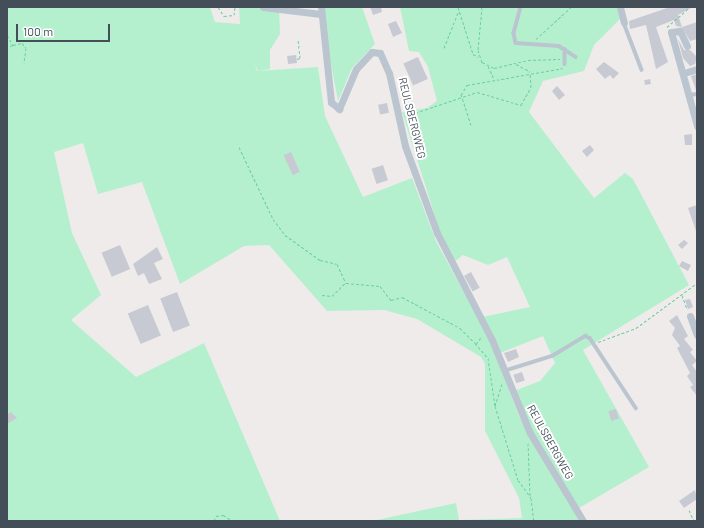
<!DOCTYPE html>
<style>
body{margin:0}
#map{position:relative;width:704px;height:528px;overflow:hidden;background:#efebeb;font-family:Barlow,sans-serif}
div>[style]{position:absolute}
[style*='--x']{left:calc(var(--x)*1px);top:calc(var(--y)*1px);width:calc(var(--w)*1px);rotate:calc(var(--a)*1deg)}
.green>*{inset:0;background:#b5f0ce}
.building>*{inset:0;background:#c7cad2;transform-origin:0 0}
.path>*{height:1px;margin-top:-0.5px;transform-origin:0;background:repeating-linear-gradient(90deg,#6ccfa3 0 3px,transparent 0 5px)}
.service>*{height:3.5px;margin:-1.75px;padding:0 1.75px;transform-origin:1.75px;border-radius:1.75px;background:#bbc5cf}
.minor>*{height:7px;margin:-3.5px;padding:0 3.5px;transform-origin:3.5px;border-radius:3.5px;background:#bbc5cf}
span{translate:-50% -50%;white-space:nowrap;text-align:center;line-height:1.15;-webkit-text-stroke:4px #fff;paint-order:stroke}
.street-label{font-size:11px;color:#434e59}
.frame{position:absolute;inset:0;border:8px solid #434e59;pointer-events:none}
.scale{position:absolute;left:16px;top:24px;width:94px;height:18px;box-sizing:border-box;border:2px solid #434e59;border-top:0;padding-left:5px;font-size:12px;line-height:14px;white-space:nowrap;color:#434e59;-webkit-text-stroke:3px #fff;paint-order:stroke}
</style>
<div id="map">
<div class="green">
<i style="clip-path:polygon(7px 7px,210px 7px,215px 22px,240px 24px,239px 7px,279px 7px,280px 34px,270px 50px,270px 69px,258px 71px,255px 64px,257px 71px,318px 67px,325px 116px,363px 197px,412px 178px,436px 241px,488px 337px,519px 416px,580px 521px,372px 521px,456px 503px,459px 520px,522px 518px,519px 498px,485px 431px,485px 364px,481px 357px,417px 319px,384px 310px,327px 311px,269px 245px,244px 246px,180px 284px,142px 182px,98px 194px,83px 143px,54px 152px,72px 233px,101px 295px,71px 320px,136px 377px,204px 343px,280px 521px,7px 521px)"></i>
<i style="clip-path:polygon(325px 7px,362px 7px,375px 44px,352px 68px,338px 101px,325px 32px)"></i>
<i style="clip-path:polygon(400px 7px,618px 7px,621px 18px,594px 45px,584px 71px,543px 81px,529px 112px,594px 198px,625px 173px,633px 179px,689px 285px,583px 350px,649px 467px,579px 508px,534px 434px,514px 391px,540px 381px,555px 363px,543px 336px,500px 353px,482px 317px,530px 307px,507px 257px,488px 265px,463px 255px,453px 263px,440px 232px,402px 112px,427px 108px,437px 101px,428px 67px,419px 52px,409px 51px)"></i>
</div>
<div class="building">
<i style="clip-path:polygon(370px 7px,381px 7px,382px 12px,373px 15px)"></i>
<i style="clip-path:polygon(670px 7px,691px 8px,678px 15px,682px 27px,676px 26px,674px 20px,656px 27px,668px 62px,656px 69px,646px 25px,630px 29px,629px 21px)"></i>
<i style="clip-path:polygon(396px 21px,402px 33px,393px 37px,388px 24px)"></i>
<i style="clip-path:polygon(697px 22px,697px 39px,690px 41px,682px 27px)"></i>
<i style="clip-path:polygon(678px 39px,684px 50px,690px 50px,697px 57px,695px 64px,690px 66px,683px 58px)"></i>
<i style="left:296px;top:55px;width:8px;height:9px;rotate:83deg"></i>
<i style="left:418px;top:57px;width:24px;height:16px;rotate:66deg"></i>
<i style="clip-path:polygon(604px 62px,619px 73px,613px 79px,610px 75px,605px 79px,596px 69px)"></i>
<i style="clip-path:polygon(697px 74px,697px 90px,696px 90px,691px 76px)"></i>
<i style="left:650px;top:79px;width:5px;height:6px;rotate:79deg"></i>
<i style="clip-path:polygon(557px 86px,565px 95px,559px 100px,552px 91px)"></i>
<i style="left:387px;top:103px;width:10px;height:9px;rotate:79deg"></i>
<i style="clip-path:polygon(692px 134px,692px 145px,685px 145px,684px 135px)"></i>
<i style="clip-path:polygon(590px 145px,594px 150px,587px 157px,582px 151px)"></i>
<i style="left:291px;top:152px;width:22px;height:8px;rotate:66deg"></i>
<i style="left:383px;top:165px;width:16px;height:12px;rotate:72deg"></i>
<i style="clip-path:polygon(697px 205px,697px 231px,696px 231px,688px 208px)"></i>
<i style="clip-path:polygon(684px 240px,688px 243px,682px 249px,678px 245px)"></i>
<i style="left:120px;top:245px;width:26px;height:20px;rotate:67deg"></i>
<i style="clip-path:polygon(157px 247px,163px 259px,154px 263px,162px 279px,149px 284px,144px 273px,138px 276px,133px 264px)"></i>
<i style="clip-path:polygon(682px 261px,691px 265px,688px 271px,679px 266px)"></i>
<i style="left:471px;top:272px;width:18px;height:8px;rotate:61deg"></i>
<i style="left:177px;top:292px;width:36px;height:18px;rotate:69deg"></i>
<i style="clip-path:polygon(690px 299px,693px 307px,688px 309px,685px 300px)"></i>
<i style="left:148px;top:305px;width:33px;height:22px;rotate:67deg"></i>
<i style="clip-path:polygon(677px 315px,688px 336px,684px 339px,693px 350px,690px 352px,697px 361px,692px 365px,697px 372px,697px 396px,690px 387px,693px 385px,687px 376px,690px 373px,677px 348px,680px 346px,672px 335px,675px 328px,669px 321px)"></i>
<i style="clip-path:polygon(516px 349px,519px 357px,508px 362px,504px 353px)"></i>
<i style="left:522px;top:372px;width:9px;height:9px;rotate:72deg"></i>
<i style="left:616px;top:409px;width:10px;height:8px;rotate:73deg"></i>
<i style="clip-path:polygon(11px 412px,17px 418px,7px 424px,7px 415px)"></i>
<i style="clip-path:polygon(695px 490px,697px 499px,684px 508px,679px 501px)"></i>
</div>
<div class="path">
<i style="--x:218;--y:7;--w:11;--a:56"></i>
<i style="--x:224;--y:16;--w:10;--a:-6"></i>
<i style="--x:234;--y:15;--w:8;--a:-83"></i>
<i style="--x:458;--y:7;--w:49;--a:72.3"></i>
<i style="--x:473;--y:54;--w:6;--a:31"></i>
<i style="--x:482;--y:7;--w:43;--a:95.3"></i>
<i style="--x:478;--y:50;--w:13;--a:72"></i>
<i style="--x:482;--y:62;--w:13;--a:27"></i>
<i style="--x:494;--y:68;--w:35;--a:-13"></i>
<i style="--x:528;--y:60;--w:32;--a:-2"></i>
<i style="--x:667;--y:27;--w:30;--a:-41"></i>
<i style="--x:7;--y:35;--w:12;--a:59"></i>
<i style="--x:13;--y:45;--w:6;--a:162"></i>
<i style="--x:697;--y:37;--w:2;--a:90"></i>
<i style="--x:536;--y:39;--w:47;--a:-42.4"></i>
<i style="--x:13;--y:45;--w:9;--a:-13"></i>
<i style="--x:22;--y:43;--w:6;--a:51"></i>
<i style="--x:26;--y:48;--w:15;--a:98"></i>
<i style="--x:444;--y:48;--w:41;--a:-68.5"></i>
<i style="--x:297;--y:59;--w:3;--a:-18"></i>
<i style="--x:300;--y:58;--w:18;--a:-96"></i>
<i style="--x:516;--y:64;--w:15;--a:28"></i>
<i style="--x:488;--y:66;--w:14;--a:65"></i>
<i style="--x:406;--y:116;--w:75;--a:-18.7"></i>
<i style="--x:477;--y:92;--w:46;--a:16.5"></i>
<i style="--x:521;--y:105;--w:21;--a:-61"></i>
<i style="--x:531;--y:87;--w:16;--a:-94"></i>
<i style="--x:471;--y:125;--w:32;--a:-108"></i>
<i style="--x:461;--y:95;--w:12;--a:-59"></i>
<i style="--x:467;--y:85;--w:97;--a:-10"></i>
<i style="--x:239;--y:147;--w:80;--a:64.7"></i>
<i style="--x:273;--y:219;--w:20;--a:53"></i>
<i style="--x:285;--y:235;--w:43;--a:35.5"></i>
<i style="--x:320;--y:260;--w:17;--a:13"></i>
<i style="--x:337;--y:264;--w:21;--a:65"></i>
<i style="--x:346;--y:283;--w:34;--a:5"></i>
<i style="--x:380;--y:286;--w:18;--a:52"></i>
<i style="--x:391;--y:300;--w:11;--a:-15"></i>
<i style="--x:402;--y:297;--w:66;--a:28.1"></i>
<i style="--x:460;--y:328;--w:21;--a:45"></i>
<i style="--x:475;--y:343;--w:20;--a:49"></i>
<i style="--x:488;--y:358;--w:49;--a:81.7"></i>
<i style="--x:322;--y:295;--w:10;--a:6"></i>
<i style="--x:332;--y:296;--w:18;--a:-45"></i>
<i style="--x:682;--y:295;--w:15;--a:70"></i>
<i style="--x:598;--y:342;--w:40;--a:-20.2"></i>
<i style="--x:636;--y:328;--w:76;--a:-36.4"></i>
<i style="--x:476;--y:344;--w:10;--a:-53"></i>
<i style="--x:502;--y:384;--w:23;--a:108"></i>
<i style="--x:495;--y:406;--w:77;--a:72.7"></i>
<i style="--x:518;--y:480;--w:22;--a:54"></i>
<i style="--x:531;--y:498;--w:23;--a:83"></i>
<i style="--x:528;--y:443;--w:53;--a:87.8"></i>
<i style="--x:689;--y:510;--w:12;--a:66"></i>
<i style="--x:214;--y:521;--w:5;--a:-68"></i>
<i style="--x:216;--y:516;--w:7;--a:-8"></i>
<i style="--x:223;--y:515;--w:12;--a:31"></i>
</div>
<div class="service">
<i style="--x:521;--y:7;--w:27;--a:105"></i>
<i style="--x:514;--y:33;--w:10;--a:79"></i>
<i style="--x:516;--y:43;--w:43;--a:4"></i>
<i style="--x:559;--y:46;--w:20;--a:33"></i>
<i style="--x:624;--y:23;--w:50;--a:69"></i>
<i style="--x:565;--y:49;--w:15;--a:90"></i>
<i style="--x:689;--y:95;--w:8;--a:-7"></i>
<i style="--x:504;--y:371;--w:50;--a:-17.4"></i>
<i style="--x:552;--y:356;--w:39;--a:-31"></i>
<i style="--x:585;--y:336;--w:5;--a:22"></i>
<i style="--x:590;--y:338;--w:84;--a:56.7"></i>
</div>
<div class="minor">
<i style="--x:263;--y:7;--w:58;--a:6.9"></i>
<i style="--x:321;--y:7;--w:96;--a:84"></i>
<i style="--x:331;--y:102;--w:11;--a:41"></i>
<i style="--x:339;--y:109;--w:43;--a:-67"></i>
<i style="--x:356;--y:69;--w:23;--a:-47"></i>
<i style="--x:372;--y:52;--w:8;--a:7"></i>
<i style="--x:380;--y:53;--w:22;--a:66"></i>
<i style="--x:389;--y:73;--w:75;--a:77.6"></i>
<i style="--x:405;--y:146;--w:93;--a:69.8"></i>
<i style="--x:437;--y:233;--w:120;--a:62.8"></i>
<i style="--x:492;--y:340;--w:100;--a:67.8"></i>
<i style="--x:530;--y:433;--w:103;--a:58.9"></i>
<i style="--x:620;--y:7;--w:16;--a:76"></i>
<i style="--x:687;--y:46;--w:17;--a:-115"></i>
<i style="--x:680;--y:31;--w:9;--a:174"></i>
<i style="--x:671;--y:32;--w:98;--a:74.5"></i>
<i style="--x:684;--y:73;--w:14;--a:-17"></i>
<i style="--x:690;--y:316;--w:20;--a:70"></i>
</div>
<div class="street-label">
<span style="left:412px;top:118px;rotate:76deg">REULSBERGWEG</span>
<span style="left:550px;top:442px;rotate:61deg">REULSBERGWEG</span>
</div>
<div class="frame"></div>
<div class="scale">100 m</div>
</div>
